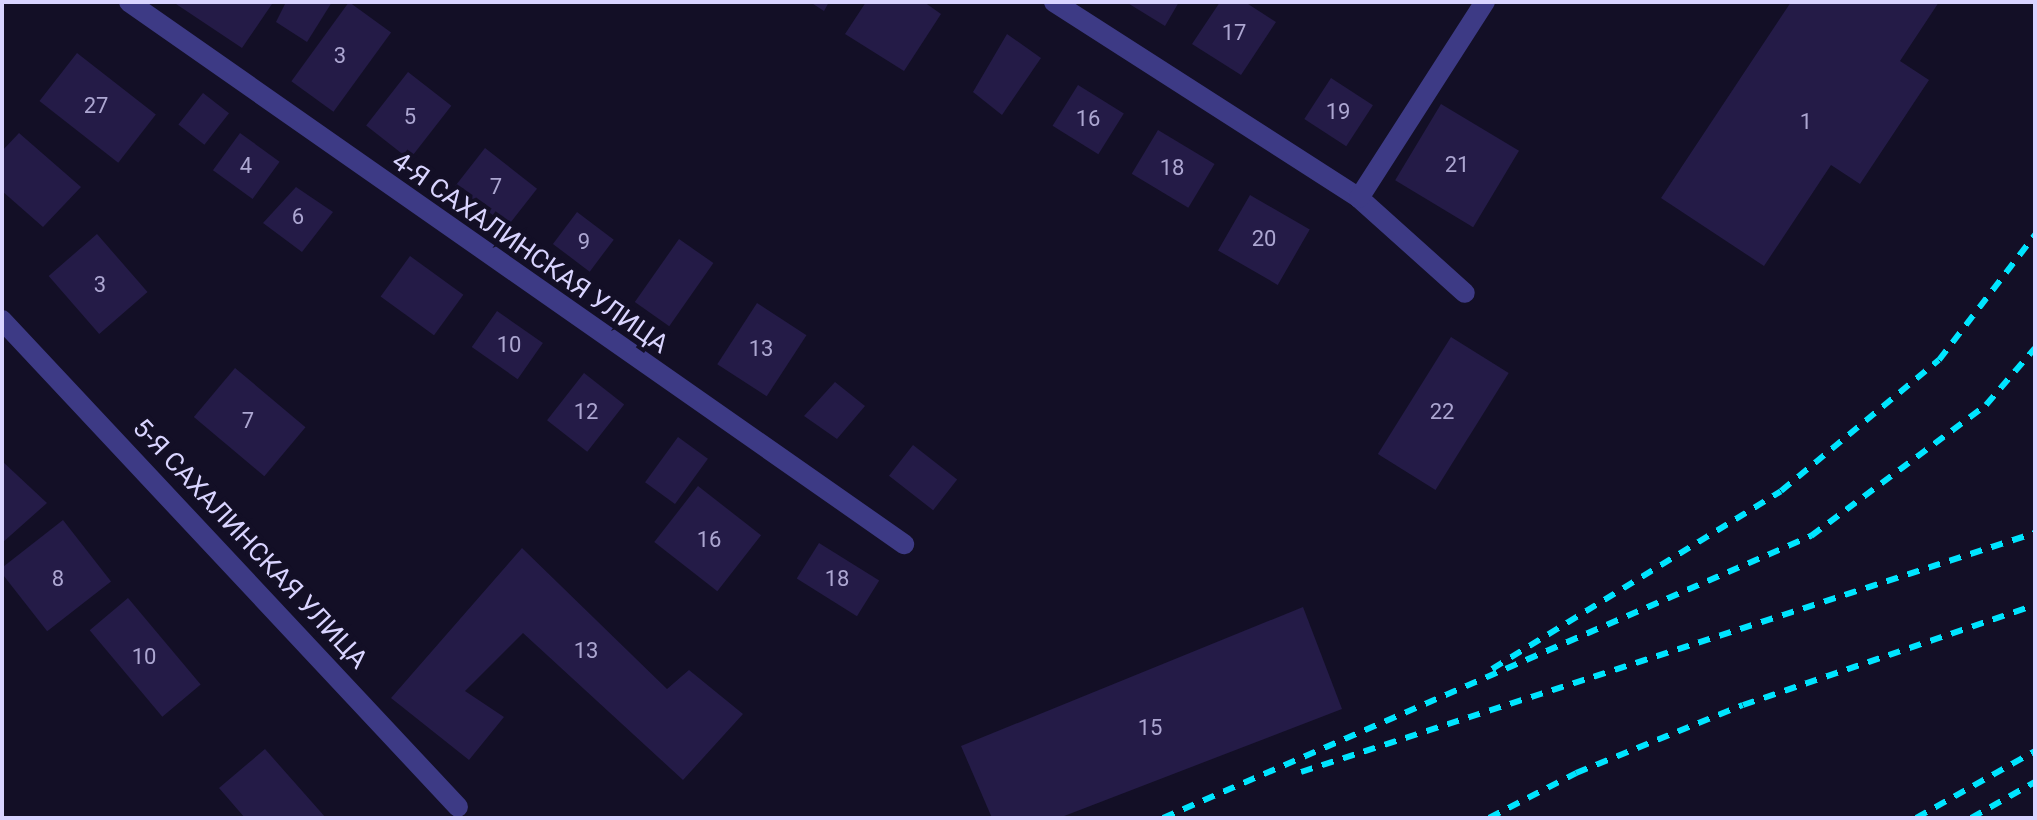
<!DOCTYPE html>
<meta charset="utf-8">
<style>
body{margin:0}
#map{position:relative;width:2037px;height:820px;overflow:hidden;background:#130f26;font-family:Roboto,sans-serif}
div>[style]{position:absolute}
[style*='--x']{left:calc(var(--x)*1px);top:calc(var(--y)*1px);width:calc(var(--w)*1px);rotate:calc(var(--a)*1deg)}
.building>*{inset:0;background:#241b47;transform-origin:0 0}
.street>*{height:20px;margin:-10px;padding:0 10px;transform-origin:10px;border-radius:10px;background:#3d3a85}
.rail>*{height:6px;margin-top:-3px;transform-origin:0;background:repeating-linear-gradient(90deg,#00e5ff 0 12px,transparent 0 22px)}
span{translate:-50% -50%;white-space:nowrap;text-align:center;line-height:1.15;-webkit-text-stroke:8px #130f26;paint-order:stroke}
.number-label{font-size:22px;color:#aca6d1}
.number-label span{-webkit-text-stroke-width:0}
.street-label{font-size:26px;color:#d9d4ff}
.frame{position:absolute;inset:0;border:4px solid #d9d4ff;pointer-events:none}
</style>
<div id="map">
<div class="building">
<i style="clip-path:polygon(173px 2px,269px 2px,272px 4px,242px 48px)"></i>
<i style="clip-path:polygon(286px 2px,332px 2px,307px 42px,276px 22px)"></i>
<i style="left:349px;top:2px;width:52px;height:98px;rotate:36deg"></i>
<i style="clip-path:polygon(810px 2px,829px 2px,824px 11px)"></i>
<i style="clip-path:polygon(866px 2px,924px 2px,941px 14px,904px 71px,845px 34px)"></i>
<i style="clip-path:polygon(1126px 2px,1179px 2px,1165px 26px)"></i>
<i style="clip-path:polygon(1220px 2px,1245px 2px,1276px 22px,1241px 75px,1192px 44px)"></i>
<i style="clip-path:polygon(1791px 2px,1939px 2px,1900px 61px,1929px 80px,1860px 184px,1831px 165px,1764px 266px,1661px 198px)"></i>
<i style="clip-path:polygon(1007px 34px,1041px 58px,1002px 115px,973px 92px)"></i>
<i style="left:77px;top:53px;width:100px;height:61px;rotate:38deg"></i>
<i style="left:408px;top:72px;width:55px;height:68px;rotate:38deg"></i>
<i style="left:1331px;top:78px;width:50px;height:49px;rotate:33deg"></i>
<i style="left:1078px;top:85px;width:54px;height:48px;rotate:32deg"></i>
<i style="left:203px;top:93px;width:33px;height:40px;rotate:38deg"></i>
<i style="left:1441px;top:104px;width:91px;height:89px;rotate:31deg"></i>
<i style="left:1158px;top:130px;width:66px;height:51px;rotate:31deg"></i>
<i style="clip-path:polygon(19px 133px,81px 187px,43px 227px,2px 191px,2px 151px)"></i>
<i style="left:240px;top:133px;width:49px;height:46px;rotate:36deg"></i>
<i style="left:485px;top:148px;width:66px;height:48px;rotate:38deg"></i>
<i style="clip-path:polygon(296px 187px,333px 212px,302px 252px,263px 223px)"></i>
<i style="left:1250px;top:195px;width:69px;height:64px;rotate:30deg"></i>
<i style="left:577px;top:212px;width:46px;height:40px;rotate:37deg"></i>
<i style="left:97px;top:234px;width:77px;height:64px;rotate:49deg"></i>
<i style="left:679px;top:239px;width:42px;height:77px;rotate:35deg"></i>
<i style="left:410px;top:256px;width:66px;height:50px;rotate:36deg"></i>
<i style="left:757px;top:303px;width:59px;height:73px;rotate:33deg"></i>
<i style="left:497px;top:311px;width:56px;height:44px;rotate:35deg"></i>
<i style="left:1451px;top:337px;width:68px;height:138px;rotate:32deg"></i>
<i style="left:235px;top:368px;width:92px;height:64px;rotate:40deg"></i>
<i style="left:584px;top:373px;width:51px;height:60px;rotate:38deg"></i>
<i style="clip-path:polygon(835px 382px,865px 406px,837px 439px,804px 416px)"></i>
<i style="left:678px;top:437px;width:37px;height:56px;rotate:36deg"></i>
<i style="left:913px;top:445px;width:56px;height:39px;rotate:38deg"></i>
<i style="clip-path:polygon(2px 461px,47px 503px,2px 543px)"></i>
<i style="left:698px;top:486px;width:80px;height:71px;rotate:38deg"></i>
<i style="left:63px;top:520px;width:78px;height:81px;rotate:52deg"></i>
<i style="left:819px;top:543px;width:71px;height:42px;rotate:32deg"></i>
<i style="clip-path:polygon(522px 548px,667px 689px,689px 670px,743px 714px,683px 780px,523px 633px,465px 691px,504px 717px,469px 760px,391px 698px)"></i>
<i style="left:128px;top:598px;width:113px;height:50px;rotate:50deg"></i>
<i style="clip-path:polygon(1303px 607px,1342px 709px,1059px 818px,992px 818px,961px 746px)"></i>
<i style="clip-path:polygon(265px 749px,326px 818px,245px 818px,219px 788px)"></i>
</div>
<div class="street">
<i style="--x:129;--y:2;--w:946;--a:34.97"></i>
<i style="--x:1054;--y:2;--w:363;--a:32.7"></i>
<i style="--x:1359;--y:198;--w:142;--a:41.9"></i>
<i style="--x:1359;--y:198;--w:233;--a:-57.3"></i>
<i style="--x:2;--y:320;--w:667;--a:46.88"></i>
</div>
<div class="rail">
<i style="--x:1492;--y:669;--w:339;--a:-31.6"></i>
<i style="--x:1781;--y:491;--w:205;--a:-39.7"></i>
<i style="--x:1939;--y:360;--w:158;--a:-52.5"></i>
<i style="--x:1301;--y:772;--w:772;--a:-18.04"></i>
<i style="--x:1163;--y:818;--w:707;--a:-23.52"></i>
<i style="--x:1811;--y:536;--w:219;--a:-36.8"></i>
<i style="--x:1986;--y:405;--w:75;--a:-49.3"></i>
<i style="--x:1489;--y:818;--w:98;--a:-27.3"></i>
<i style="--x:1576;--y:773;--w:180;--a:-22.2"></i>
<i style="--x:1743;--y:705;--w:309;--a:-18.9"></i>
<i style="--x:1916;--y:818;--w:137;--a:-29.4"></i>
<i style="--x:1971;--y:818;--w:73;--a:-29.4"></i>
</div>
<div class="number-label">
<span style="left:1234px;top:33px">17</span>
<span style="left:340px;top:56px">3</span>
<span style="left:96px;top:106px">27</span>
<span style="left:1338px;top:112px">19</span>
<span style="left:410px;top:117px">5</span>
<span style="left:1088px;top:119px">16</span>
<span style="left:1806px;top:122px">1</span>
<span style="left:1457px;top:165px">21</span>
<span style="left:246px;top:166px">4</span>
<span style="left:1172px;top:168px">18</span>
<span style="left:496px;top:187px">7</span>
<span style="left:298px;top:217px">6</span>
<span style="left:1264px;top:239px">20</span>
<span style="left:584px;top:242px">9</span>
<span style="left:100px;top:285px">3</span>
<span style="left:509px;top:345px">10</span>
<span style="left:761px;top:349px">13</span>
<span style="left:586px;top:412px">12</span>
<span style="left:1442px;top:412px">22</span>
<span style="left:248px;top:421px">7</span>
<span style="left:709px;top:540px">16</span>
<span style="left:58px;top:579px">8</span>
<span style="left:837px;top:579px">18</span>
<span style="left:586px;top:651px">13</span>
<span style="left:144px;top:657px">10</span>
<span style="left:1150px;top:728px">15</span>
</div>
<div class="street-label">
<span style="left:530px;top:253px;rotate:35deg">4-Я САХАЛИНСКАЯ УЛИЦА</span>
<span style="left:250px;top:544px;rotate:47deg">5-Я САХАЛИНСКАЯ УЛИЦА</span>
</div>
<div class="frame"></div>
</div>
